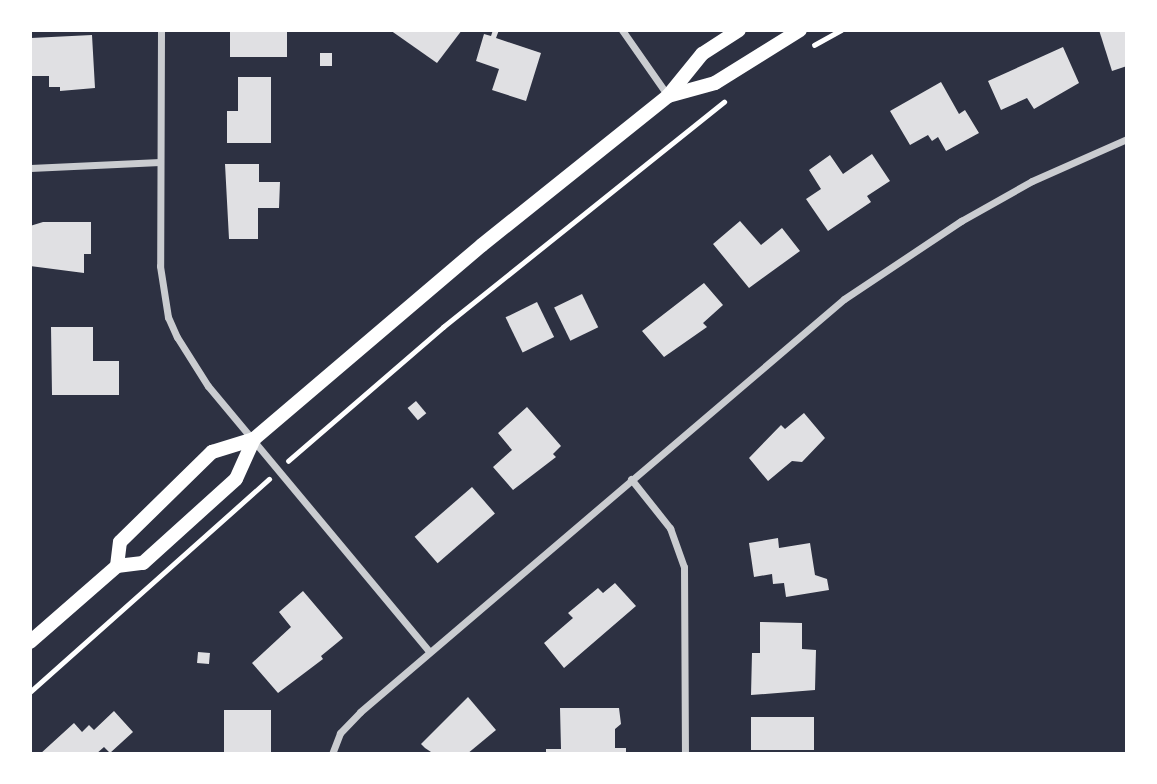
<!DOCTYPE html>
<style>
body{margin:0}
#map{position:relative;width:1157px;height:784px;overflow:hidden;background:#2d3142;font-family:Ubuntu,sans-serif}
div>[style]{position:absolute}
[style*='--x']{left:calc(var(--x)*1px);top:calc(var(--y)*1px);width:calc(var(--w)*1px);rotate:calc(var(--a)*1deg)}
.building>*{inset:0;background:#e0e0e3;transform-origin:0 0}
.path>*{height:4.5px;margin:-2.25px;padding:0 2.25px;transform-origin:2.25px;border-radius:2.25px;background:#fff}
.minor>*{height:7px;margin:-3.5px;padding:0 3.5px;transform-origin:3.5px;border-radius:3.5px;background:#caccd0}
.secondary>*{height:14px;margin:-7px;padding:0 7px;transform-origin:7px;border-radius:7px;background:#fff}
span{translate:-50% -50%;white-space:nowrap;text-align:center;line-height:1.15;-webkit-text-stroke:5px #fff;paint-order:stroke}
.frame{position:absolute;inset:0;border:32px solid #fff;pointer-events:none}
</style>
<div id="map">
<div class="building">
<i style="left:230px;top:30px;width:57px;height:27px"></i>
<i style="clip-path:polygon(390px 30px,462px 30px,437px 63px)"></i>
<i style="clip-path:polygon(493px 30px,499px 30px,496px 38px,541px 53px,526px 101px,492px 90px,499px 69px,476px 61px,484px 34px,491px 36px)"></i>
<i style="clip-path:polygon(1099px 30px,1127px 30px,1127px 66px,1112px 71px)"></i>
<i style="clip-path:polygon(92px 35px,95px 88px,60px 91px,60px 87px,49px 87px,49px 76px,30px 76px,31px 38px)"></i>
<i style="clip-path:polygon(1063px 47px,1079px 83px,1034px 109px,1027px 98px,1001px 110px,988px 81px)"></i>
<i style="left:320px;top:53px;width:12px;height:13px"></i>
<i style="clip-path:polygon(238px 77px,271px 77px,271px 143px,227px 143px,227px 111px,238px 111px)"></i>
<i style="clip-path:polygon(941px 82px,959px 114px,965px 110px,979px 133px,946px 151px,938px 137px,932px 141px,928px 135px,910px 145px,890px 111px)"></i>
<i style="clip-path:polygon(872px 154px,890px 181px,867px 196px,871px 202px,828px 231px,806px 199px,821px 189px,809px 170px,830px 155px,843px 174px)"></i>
<i style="clip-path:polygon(225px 164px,259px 164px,259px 182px,280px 182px,279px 208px,258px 208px,258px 239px,229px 239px)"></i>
<i style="clip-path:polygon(740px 221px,761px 245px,782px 228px,800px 251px,749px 288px,713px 244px)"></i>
<i style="clip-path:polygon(43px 222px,91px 222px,91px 254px,84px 254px,84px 273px,30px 266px,30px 226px)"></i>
<i style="clip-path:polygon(704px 283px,723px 305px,703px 323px,707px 327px,664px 357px,642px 331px)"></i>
<i style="left:582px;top:294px;width:37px;height:31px;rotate:64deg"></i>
<i style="left:537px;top:302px;width:39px;height:35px;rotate:64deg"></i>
<i style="clip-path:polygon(51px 327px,93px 327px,93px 361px,119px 361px,119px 395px,52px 395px)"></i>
<i style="left:416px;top:401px;width:16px;height:11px;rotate:50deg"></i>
<i style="clip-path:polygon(527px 407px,561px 446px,553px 454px,556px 457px,513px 490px,493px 467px,512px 450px,498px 433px)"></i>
<i style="clip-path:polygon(804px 413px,825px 438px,802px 462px,792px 461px,768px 481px,749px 458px,781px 425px,785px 429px)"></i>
<i style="left:472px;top:487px;width:35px;height:76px;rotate:49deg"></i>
<i style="clip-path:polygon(778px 538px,779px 548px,810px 543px,815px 575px,827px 579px,829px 590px,786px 597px,784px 583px,773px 584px,772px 574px,754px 577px,749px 543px)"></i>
<i style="clip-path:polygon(615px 583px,636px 606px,564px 668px,544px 643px,573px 618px,568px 613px,598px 588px,603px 593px)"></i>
<i style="clip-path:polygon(303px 591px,343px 638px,321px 656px,323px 659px,278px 693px,252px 663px,291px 627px,279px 612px)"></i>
<i style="clip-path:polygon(760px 622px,802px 623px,802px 649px,816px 650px,815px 690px,751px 695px,752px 653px,760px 653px)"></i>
<i style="left:198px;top:652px;width:12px;height:11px;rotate:5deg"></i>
<i style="clip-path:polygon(468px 697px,496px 730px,467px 754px,434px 754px,425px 748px,421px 744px)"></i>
<i style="clip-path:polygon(560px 708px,619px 708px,621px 724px,615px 729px,615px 748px,626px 748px,626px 754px,546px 754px,546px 749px,561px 749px)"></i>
<i style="left:224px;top:710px;width:47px;height:44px"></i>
<i style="clip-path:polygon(114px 711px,133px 732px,110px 753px,104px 747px,96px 754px,40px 754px,74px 723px,82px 732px,89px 725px,94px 730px)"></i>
<i style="left:751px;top:717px;width:63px;height:33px"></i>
</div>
<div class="path">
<i style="--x:814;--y:45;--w:31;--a:-29"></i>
<i style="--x:288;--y:461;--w:205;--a:-40.8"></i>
<i style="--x:443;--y:327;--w:360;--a:-38.7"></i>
<i style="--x:30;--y:692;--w:320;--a:-41.7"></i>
</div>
<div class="minor">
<i style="--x:161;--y:30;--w:236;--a:90.2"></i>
<i style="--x:160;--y:266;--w:52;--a:81.1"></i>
<i style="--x:168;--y:317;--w:22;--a:66"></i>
<i style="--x:177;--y:337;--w:58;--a:57.7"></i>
<i style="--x:208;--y:386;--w:345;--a:50.2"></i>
<i style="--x:622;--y:30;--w:80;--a:55.1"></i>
<i style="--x:30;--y:168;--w:130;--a:-2.6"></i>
<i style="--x:631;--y:479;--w:63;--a:51.5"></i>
<i style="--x:670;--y:528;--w:41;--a:70.3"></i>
<i style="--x:684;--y:567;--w:187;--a:89.7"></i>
<i style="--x:332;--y:754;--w:22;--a:-69"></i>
<i style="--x:340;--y:733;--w:29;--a:-46"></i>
<i style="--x:360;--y:712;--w:636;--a:-40.47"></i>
<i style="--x:844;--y:299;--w:141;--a:-33.7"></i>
<i style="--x:961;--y:221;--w:81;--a:-29.4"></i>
<i style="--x:1032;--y:181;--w:104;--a:-23.9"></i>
</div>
<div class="secondary">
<i style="--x:668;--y:96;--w:49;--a:-15.5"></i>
<i style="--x:715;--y:83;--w:100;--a:-31.9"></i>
<i style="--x:117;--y:566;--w:24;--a:-83"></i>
<i style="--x:120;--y:542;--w:129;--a:-44.4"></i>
<i style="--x:212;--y:452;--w:44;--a:-17.2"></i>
<i style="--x:254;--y:439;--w:299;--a:-40.4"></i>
<i style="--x:482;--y:245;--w:238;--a:-38.7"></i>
<i style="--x:668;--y:96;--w:54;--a:-51"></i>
<i style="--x:702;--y:54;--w:44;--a:-33"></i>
<i style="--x:30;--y:642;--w:116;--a:-41.1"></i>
<i style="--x:117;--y:566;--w:26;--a:-7"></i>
<i style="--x:143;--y:563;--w:125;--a:-42.1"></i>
<i style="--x:236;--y:479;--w:44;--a:-65.8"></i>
</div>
<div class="frame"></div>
</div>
